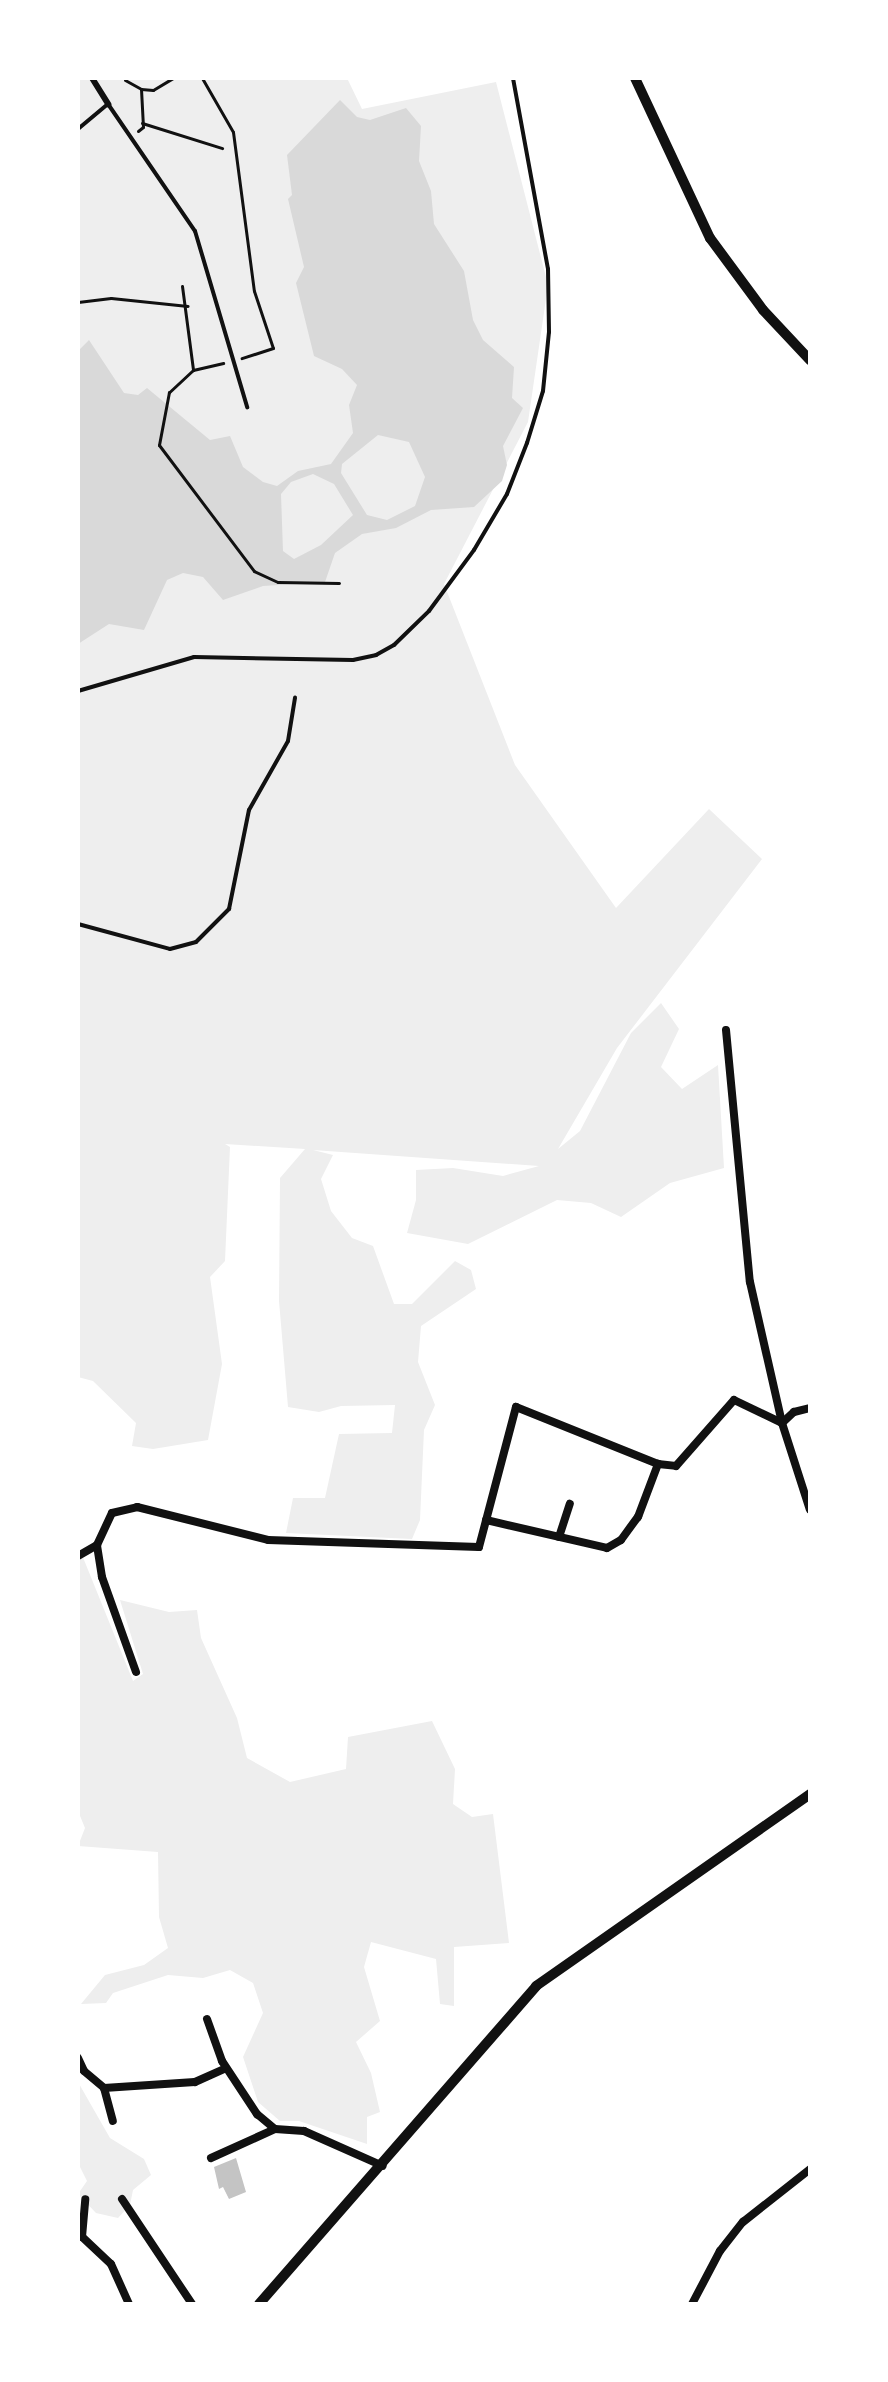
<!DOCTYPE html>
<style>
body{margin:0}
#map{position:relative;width:888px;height:2382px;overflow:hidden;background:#fff;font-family:Quicksand,sans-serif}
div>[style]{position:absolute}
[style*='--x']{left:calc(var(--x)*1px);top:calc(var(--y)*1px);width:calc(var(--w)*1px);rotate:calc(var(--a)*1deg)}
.green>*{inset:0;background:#eee}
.water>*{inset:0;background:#d9d9d9}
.building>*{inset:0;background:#c4c4c4}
.path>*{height:3px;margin:-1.5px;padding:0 1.5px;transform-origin:1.5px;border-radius:1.5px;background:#111}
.service>*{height:4px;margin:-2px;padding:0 2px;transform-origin:2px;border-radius:2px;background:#111}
.pedestrian>*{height:6px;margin:-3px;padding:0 3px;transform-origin:3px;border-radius:3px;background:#111}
.minor>*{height:8px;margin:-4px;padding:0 4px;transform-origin:4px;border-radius:4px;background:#111}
.tertiary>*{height:10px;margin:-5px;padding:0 5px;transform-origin:5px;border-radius:5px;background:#111}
span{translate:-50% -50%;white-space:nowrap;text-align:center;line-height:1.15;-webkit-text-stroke:6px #fff;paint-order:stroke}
.frame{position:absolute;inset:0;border:80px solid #fff;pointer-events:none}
</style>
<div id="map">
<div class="green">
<i style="clip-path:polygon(78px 78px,347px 78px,362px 109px,496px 82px,548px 285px,528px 422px,444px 584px,515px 765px,616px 908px,709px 809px,762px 859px,617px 1048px,558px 1149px,580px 1131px,631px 1033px,661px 1003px,679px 1029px,661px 1067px,682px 1089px,718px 1065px,724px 1168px,670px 1183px,621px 1217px,591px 1203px,557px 1200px,468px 1244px,407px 1233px,416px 1200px,416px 1170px,453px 1168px,503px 1176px,539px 1166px,313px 1150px,333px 1155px,321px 1179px,331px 1211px,352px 1238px,373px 1246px,394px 1304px,412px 1304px,455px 1261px,471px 1270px,476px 1289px,421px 1326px,418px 1362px,435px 1405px,424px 1430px,420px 1520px,412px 1539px,286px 1533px,293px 1498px,325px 1498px,339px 1434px,392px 1433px,395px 1405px,341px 1406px,319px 1412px,288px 1407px,279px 1301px,280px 1178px,305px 1149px,225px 1144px,230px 1147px,225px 1261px,210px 1277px,222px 1364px,208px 1440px,153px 1449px,132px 1446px,136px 1423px,93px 1381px,78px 1377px)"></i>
<i style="clip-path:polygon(80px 1550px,133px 1681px,143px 1674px,120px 1600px,169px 1612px,197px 1610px,201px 1638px,237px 1718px,247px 1758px,290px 1782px,346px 1769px,348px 1737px,432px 1721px,455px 1769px,453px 1804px,472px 1817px,493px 1814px,509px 1943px,454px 1947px,454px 2006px,440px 2004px,436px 1959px,371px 1942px,364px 1967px,380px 2021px,356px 2042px,371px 2073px,380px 2112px,367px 2117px,367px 2144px,299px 2121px,280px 2121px,258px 2102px,243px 2057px,263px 2013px,253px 1983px,230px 1970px,203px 1978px,168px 1975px,113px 1993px,106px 2003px,81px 2004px,105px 1975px,144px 1965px,168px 1948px,159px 1917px,158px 1852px,78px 1846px,85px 1828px,78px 1811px)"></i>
<i style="clip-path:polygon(78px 2082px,110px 2138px,144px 2159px,151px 2175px,133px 2190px,130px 2205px,118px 2218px,96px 2213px,78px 2194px,87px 2181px,78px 2163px)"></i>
</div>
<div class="water">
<i style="clip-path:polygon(evenodd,340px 100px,357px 117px,370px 120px,406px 108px,421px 126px,419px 161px,431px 191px,434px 224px,464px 271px,473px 320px,483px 340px,514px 367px,512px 398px,523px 408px,503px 446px,507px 465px,502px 481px,474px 507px,431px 510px,396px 528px,362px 534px,335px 553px,325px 582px,263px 586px,223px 600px,203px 577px,183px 573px,167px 580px,144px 630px,109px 624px,78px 644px,78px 351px,89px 340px,124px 393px,138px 395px,147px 388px,210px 440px,230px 436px,243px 467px,263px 482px,277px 486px,298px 471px,331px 464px,353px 433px,349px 405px,357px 385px,342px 369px,314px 356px,296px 283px,304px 267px,288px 199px,292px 195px,287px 155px,340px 100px,378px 435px,409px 442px,425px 477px,415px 506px,387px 520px,367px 515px,341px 473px,342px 464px,378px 435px,340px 100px,313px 474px,334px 484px,353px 515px,321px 545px,294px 559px,283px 551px,281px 494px,291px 482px,313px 474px)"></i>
</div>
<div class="building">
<i style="clip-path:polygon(236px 2158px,246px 2192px,229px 2199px,223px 2187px,219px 2189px,214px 2167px)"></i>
</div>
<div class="path">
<i style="--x:202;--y:78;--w:62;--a:60.1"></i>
<i style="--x:233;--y:132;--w:160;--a:82.5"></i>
<i style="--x:254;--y:291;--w:60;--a:71.6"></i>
<i style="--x:273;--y:348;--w:33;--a:162"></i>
<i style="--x:125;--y:80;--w:18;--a:29"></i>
<i style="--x:142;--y:123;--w:84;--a:17.4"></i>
<i style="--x:138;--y:131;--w:6;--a:-39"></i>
<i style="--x:143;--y:127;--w:38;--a:-93"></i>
<i style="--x:141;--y:89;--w:12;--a:5"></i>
<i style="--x:153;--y:90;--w:23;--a:-31"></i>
<i style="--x:182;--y:286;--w:85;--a:82.5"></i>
<i style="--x:193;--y:370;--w:31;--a:-13"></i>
<i style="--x:78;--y:302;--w:33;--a:-7"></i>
<i style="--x:111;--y:298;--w:77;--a:5.9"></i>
<i style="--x:193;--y:370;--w:33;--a:137"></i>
<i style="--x:169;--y:392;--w:54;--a:100.7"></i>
<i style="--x:159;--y:445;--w:158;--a:53"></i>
<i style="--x:254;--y:571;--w:26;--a:25"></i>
<i style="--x:278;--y:582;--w:61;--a:0.9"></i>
</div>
<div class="service">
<i style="--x:78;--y:129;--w:39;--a:-40"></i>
<i style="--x:108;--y:104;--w:154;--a:55.6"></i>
<i style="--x:195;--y:231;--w:184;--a:73.5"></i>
<i style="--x:78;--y:691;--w:121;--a:-16.3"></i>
<i style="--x:194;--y:657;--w:159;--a:1.1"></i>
<i style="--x:353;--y:660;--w:24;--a:-12"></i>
<i style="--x:376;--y:655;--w:21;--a:-29"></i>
<i style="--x:394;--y:645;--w:49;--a:-44.2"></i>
<i style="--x:429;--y:611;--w:76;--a:-53.6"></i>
<i style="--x:474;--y:550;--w:65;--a:-59.5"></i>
<i style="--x:507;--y:494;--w:55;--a:-68.6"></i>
<i style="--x:527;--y:443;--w:54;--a:-72.9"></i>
<i style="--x:543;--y:391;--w:59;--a:-84.2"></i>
<i style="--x:549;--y:332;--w:63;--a:-90.9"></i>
<i style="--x:548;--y:269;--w:194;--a:-100.4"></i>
<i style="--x:78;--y:924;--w:95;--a:15.2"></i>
<i style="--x:170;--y:949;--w:27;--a:-15"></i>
<i style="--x:196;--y:942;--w:47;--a:-45"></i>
<i style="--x:229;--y:909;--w:101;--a:-78.6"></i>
<i style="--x:249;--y:810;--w:79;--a:-60.5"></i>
<i style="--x:288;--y:741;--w:44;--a:-80.8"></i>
</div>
<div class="pedestrian">
<i style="--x:92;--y:78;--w:31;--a:58"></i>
</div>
<div class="minor">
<i style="--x:726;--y:1030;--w:253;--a:84.6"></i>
<i style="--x:750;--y:1282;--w:145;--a:77.2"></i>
<i style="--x:782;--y:1423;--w:91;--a:72.2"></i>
<i style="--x:782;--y:1423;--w:16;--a:-43"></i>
<i style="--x:794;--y:1412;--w:16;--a:-14"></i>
<i style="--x:486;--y:1520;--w:124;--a:13"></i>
<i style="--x:607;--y:1548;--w:16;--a:-30"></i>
<i style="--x:621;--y:1540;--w:29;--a:-54"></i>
<i style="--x:638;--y:1517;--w:57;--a:-69.3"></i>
<i style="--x:559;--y:1537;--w:35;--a:-72"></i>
<i style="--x:78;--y:1556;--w:22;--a:-30"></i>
<i style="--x:136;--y:1672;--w:101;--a:-109.7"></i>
<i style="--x:102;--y:1577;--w:32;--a:-99"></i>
<i style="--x:97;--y:1545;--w:35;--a:-65"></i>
<i style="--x:112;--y:1513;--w:26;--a:-13"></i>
<i style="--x:137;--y:1507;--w:135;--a:14.1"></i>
<i style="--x:268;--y:1540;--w:211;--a:1.9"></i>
<i style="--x:479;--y:1547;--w:145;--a:-75.2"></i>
<i style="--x:516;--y:1407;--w:153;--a:21.9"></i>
<i style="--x:658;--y:1464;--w:18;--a:6"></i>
<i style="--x:676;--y:1466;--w:88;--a:-48.7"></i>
<i style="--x:734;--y:1400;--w:53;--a:25.6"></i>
<i style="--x:207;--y:2019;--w:45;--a:70.3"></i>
<i style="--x:222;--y:2061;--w:64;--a:56.6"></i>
<i style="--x:257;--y:2114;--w:23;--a:40"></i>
<i style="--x:275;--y:2129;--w:29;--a:4"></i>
<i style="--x:304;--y:2131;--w:86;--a:23.9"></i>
<i style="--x:78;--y:2058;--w:14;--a:65"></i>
<i style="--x:84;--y:2071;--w:26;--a:40"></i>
<i style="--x:104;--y:2088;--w:91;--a:-3.8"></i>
<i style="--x:195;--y:2082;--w:34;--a:-24"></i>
<i style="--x:104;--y:2088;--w:34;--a:75"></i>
<i style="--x:211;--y:2158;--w:70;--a:-24.4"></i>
<i style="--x:122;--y:2199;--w:126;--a:56.3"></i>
<i style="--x:78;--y:2233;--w:45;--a:43.2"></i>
<i style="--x:111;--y:2264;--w:44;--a:65.8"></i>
<i style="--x:82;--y:2237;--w:38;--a:-85"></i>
<i style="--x:692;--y:2304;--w:60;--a:-62.2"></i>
<i style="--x:720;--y:2251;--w:37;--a:-52"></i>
<i style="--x:743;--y:2222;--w:85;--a:-38.3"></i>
</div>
<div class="tertiary">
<i style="--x:635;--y:78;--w:177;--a:64.9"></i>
<i style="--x:710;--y:238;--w:89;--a:53.6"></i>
<i style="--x:763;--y:310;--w:69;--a:46.8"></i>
<i style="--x:259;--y:2304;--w:422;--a:-48.9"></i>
<i style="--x:536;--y:1986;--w:335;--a:-35"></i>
</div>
<div class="frame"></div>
</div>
